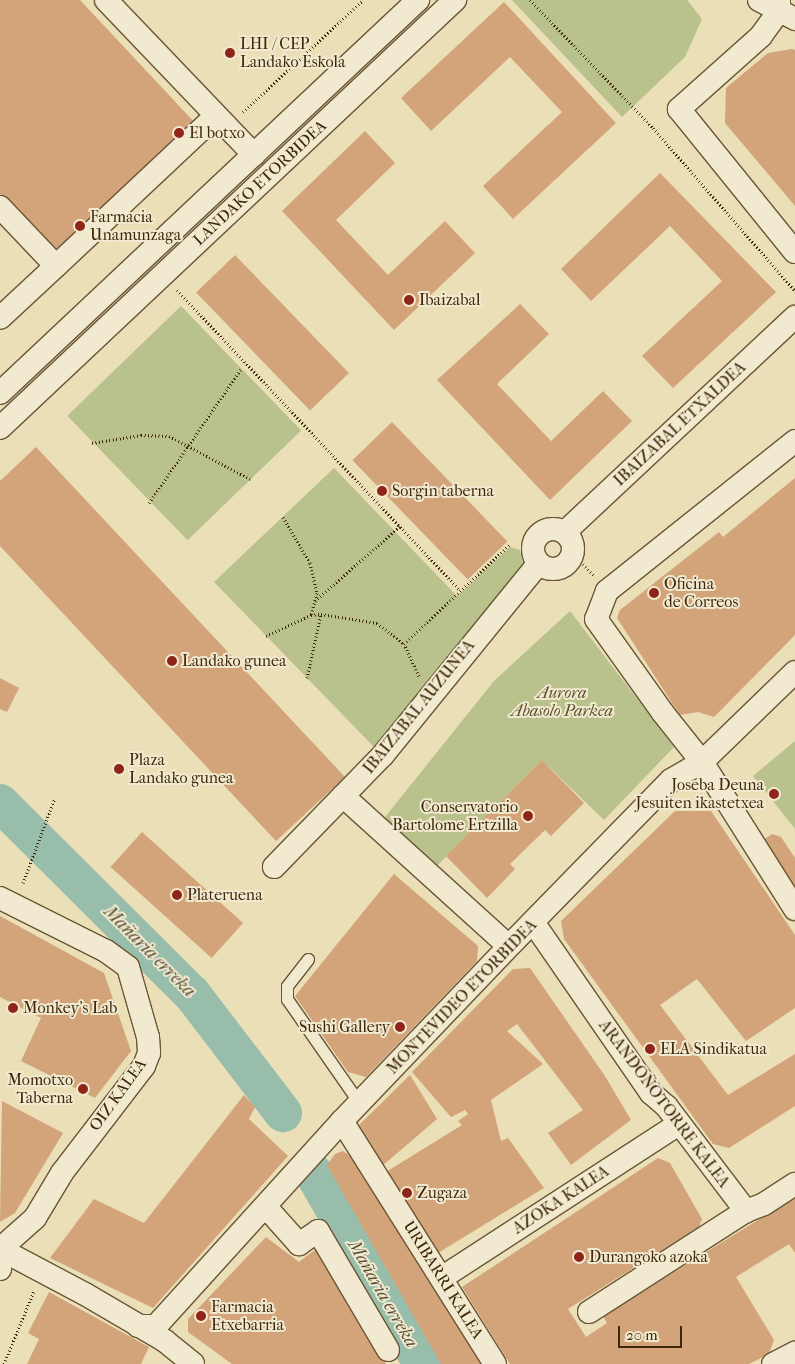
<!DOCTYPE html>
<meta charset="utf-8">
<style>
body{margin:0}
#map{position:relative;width:795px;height:1364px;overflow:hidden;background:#eadfb7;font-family:"IM FELL French Canon",serif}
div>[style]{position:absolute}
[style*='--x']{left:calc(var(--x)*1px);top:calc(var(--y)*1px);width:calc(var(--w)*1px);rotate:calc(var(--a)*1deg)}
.green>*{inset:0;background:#b9c18d;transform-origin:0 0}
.river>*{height:38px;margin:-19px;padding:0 19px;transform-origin:19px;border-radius:19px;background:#98bdaa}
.building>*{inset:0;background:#d3a47a;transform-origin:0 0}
.path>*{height:3px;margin-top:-1.5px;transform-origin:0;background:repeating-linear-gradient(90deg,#3f270b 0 1px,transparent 0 3.5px)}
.roads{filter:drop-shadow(1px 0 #6a5536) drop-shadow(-1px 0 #6a5536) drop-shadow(0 1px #6a5536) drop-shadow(0 -1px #6a5536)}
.lane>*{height:11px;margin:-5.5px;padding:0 5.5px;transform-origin:5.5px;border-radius:5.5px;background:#f1ead0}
.street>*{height:22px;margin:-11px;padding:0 11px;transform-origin:11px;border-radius:11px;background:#f1ead0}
.street>.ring{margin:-11px;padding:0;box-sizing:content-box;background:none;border:22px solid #f1ead0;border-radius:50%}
.dots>*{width:14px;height:14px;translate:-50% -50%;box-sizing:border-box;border:2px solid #f1ead0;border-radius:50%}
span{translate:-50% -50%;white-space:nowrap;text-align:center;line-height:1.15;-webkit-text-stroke:4px #f1ead0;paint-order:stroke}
.poi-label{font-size:16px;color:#3f270b}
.left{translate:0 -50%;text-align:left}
.right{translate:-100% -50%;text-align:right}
.street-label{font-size:16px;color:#3f270b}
.park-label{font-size:16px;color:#5e4e2c;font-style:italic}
.water-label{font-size:18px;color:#554c33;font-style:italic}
.scale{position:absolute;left:618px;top:1326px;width:64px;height:22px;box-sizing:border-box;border:2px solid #3f270b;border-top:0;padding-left:6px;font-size:15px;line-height:18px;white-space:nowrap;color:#3f270b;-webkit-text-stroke:4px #f1ead0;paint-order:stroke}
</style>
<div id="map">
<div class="green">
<i style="clip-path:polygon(512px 0,687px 0,702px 19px,685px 57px,622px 117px)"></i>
<i style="left:181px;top:306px;width:173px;height:158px;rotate:46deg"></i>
<i style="clip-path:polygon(334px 468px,457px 596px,510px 547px,520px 550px,524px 569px,375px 748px,214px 582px)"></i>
<i style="clip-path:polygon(570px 611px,674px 747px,604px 820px,542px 760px,429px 874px,377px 827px,494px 681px)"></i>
<i style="clip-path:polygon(795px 741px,795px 829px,753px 776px)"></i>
</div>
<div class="river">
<i style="--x:0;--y:803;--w:271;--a:44.9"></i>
<i style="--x:192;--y:994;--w:150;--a:52.6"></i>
<i style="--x:313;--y:1172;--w:221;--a:60.4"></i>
</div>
<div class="building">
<i style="clip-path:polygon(0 0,80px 0,197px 125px,56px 257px,0 198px)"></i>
<i style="clip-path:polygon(504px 2px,616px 123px,513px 219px,483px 186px,562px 112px,510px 57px,431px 131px,401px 98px)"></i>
<i style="clip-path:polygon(792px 49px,795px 50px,795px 206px,725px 123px,726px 88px,768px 53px)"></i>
<i style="clip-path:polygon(365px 131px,395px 163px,336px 220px,388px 275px,445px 221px,475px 253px,394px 330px,282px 211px)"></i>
<i style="clip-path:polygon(660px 173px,776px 292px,673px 388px,642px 356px,722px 281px,670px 226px,591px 301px,561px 269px)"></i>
<i style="left:235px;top:255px;width:164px;height:54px;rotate:46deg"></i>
<i style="clip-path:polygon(520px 304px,549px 334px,497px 384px,551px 441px,603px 391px,632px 421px,550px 500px,437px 380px)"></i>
<i style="left:392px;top:422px;width:166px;height:55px;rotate:46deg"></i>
<i style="clip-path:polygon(36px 447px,345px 777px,276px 841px,0 546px,0 481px)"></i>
<i style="clip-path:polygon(795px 478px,795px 635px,714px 717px,698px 712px,680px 715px,617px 618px,620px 610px,719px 532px,723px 537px)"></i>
<i style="clip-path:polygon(0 678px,19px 688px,7px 712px,0 709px)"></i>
<i style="clip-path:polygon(542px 760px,584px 803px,551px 836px,545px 830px,510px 864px,515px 869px,487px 898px,446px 856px)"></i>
<i style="clip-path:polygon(675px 811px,711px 811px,795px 935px,795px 1008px,746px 1041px,697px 979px,660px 1005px,728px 1095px,795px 1054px,795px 1106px,729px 1148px,713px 1144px,564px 939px,561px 921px)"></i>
<i style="left:142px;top:832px;width:136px;height:47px;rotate:42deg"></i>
<i style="clip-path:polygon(772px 834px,781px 837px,795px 858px,795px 888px,763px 840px)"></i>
<i style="clip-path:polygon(394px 874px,478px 946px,477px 961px,366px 1077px,348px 1072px,295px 996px)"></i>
<i style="clip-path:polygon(0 916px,104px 973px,131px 1051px,95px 1098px,21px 1061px,41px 1018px,0 997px)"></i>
<i style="clip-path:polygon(530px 968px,605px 1076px,631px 1120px,571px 1165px,548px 1133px,583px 1110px,517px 1024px,507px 1031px,543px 1064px,491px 1100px,501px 1141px,508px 1138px,544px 1188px,438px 1253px,386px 1172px,462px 1125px,458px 1121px,468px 1114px,465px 1110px,451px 1117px,412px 1072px,513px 969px)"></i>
<i style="clip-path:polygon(410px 1075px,437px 1119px,381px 1167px,356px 1128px)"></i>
<i style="clip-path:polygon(244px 1095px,255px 1107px,249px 1119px,288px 1156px,153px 1308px,50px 1258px,94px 1199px,144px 1223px)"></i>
<i style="clip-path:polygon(2px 1101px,63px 1133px,15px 1213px,0 1222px)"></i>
<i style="clip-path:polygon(343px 1151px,355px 1159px,482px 1364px,441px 1364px,327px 1165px,335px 1154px)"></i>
<i style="clip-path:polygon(658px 1158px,670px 1163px,702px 1219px,699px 1227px,568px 1309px,586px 1337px,607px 1323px,603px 1316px,795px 1197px,795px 1253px,789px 1244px,736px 1277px,774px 1340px,769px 1354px,749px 1364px,510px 1364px,462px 1287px)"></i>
<i style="clip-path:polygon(266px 1237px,299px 1262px,316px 1249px,386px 1364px,232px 1364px,188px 1332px,188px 1319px)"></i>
<i style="clip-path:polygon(49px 1292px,149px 1347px,141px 1364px,27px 1364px,39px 1339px,28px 1333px)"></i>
</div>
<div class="path">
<i style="--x:530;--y:0;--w:178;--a:46.1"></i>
<i style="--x:653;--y:128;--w:216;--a:48.9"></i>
<i style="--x:243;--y:112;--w:164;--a:-43"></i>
<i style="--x:177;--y:290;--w:412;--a:46.7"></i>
<i style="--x:92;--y:443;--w:50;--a:-9.3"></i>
<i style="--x:141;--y:435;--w:28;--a:2"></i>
<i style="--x:169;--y:436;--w:92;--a:28"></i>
<i style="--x:149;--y:503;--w:163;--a:-55.5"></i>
<i style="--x:283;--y:517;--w:53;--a:59.6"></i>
<i style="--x:310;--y:563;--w:31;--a:77"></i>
<i style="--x:317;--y:593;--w:23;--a:105"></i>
<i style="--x:583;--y:564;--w:16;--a:47"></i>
<i style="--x:315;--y:601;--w:113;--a:-41.4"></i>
<i style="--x:266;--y:636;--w:50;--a:-25"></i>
<i style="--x:311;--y:615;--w:10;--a:-6"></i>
<i style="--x:321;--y:614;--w:57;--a:9.1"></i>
<i style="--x:377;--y:623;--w:34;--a:38"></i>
<i style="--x:419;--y:676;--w:35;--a:-115"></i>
<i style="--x:404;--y:644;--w:146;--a:-43.3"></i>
<i style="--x:307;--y:678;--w:66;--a:-77.7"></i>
<i style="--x:23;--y:883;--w:91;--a:-69.4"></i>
<i style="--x:4;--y:1364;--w:79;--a:-67.7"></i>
</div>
<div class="roads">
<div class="lane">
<i style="--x:308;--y:959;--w:34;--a:128"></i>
<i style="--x:287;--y:986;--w:13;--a:90"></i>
<i style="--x:287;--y:999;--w:128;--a:55.2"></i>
</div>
<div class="street">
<i style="--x:106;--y:0;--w:214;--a:46.3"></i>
<i style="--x:759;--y:0;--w:41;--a:27.8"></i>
<i style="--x:779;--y:0;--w:11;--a:90"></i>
<i style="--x:779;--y:11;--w:31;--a:126"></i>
<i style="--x:761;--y:36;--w:110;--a:138.3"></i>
<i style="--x:679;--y:109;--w:184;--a:51"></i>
<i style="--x:0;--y:207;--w:81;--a:46.5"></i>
<i style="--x:56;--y:266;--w:76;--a:137.1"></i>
<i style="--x:56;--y:266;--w:219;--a:-43.2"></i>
<i style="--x:0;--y:393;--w:574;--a:-43.23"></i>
<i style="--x:0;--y:428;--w:625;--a:-43.25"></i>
<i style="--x:795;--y:441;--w:241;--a:141.4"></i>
<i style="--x:607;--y:591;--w:30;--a:111"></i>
<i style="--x:596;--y:619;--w:115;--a:54.5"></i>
<i style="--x:663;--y:713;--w:63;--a:51.5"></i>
<i style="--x:702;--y:762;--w:174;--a:57.7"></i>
<i class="ring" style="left:533px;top:529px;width:18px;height:18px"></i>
<i style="--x:565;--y:532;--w:315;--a:-43.1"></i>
<i style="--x:343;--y:796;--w:215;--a:42.2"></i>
<i style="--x:274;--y:867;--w:156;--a:-45.8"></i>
<i style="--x:383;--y:755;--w:246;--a:-50.9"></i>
<i style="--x:0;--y:898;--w:119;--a:26.6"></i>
<i style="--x:106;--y:951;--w:27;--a:36"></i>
<i style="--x:128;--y:967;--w:73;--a:74.1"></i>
<i style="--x:148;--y:1037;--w:16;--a:86"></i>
<i style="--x:149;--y:1053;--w:14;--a:111"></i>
<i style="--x:144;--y:1066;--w:135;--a:127.5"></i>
<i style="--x:62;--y:1173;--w:52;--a:121"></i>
<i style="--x:35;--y:1218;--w:47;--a:138.5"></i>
<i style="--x:0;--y:1249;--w:20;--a:90"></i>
<i style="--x:533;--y:922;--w:208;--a:55.4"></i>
<i style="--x:651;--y:1093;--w:21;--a:41"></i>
<i style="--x:667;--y:1107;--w:131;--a:52.8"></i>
<i style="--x:342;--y:1121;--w:287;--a:57.8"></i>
<i style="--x:266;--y:1207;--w:50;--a:48.3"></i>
<i style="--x:299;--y:1244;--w:23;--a:-34"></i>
<i style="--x:318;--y:1231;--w:138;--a:59.5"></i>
<i style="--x:0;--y:1249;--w:96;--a:27.9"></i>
<i style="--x:85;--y:1294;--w:93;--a:30.4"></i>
<i style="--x:165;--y:1341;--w:36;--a:39"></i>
<i style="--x:443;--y:1277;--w:281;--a:-33"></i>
<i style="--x:589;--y:1312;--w:187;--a:-32.8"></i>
<i style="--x:746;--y:1211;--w:19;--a:-21"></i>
<i style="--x:764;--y:1204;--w:37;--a:-33"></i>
<i style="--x:138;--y:1326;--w:18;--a:0"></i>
<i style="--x:156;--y:1326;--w:277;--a:-47.8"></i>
<i style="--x:342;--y:1121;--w:248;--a:-46.3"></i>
<i style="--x:513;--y:942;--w:226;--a:-45.7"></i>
<i style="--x:671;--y:780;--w:36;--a:-30"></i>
<i style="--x:702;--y:762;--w:129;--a:-44.1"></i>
<i style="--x:773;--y:1364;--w:25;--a:-27"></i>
</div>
</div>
<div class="dots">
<i style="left:230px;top:53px;background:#8f2418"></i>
<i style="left:179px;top:133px;background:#8f2418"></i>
<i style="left:80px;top:226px;background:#8f2418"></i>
<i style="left:409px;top:300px;background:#8f2418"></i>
<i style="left:382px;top:491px;background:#8f2418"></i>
<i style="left:654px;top:593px;background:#8f2418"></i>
<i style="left:172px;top:661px;background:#8f2418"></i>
<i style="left:119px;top:769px;background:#8f2418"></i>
<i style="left:774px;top:794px;background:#8f2418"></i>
<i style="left:528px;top:816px;background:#8f2418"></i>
<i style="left:177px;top:895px;background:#8f2418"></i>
<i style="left:13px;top:1008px;background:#8f2418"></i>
<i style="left:400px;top:1027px;background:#8f2418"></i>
<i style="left:650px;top:1049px;background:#8f2418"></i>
<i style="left:83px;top:1089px;background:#8f2418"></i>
<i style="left:407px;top:1193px;background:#8f2418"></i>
<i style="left:579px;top:1257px;background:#8f2418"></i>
<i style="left:201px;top:1316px;background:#8f2418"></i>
</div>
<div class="poi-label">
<span class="left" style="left:240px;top:53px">LHI / CEP<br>Landako Eskola</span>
<span class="left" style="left:189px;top:133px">El botxo</span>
<span class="left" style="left:90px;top:226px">Farmacia<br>Unamunzaga</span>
<span class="left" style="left:419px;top:300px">Ibaizabal</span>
<span class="left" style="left:392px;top:491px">Sorgin taberna</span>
<span class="left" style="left:664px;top:593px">Oficina<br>de Correos</span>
<span class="left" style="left:182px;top:661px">Landako gunea</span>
<span class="left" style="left:129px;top:769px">Plaza<br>Landako gunea</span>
<span class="right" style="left:764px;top:794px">Joseba Deuna<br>Jesuiten ikastetxea</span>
<span class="right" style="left:518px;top:816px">Conservatorio<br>Bartolome Ertzilla</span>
<span class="left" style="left:187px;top:895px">Plateruena</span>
<span class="left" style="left:23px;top:1008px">Monkey's Lab</span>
<span class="right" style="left:390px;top:1027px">Sushi Gallery</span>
<span class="left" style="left:660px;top:1049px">ELA Sindikatua</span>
<span class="right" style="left:73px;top:1089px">Momotxo<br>Taberna</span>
<span class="left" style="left:417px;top:1193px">Zugaza</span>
<span class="left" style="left:589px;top:1257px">Durangoko azoka</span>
<span class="left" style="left:211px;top:1316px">Farmacia<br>Etxebarria</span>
</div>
<div class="street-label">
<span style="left:260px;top:183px;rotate:-43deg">LANDAKO ETORBIDEA</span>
<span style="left:680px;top:424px;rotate:-43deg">IBAIZABAL ETXALDEA</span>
<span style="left:419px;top:707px;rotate:-51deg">IBAIZABAL AUZUNEA</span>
<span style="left:462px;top:997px;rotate:-46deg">MONTEVIDEO ETORBIDEA</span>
<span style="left:118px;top:1095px;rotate:-54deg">OIZ KALEA</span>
<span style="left:664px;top:1104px;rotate:53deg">ARANDOÑOTORRE KALEA</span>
<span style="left:561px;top:1200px;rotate:-33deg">AZOKA KALEA</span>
<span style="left:443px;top:1280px;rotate:58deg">URIBARRI KALEA</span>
</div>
<div class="park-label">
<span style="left:562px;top:702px">Aurora<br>Abasolo Parkea</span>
</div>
<div class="water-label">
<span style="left:149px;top:952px;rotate:45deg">Mañaria erreka</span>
<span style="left:382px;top:1294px;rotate:60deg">Mañaria erreka</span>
</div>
<div class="scale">20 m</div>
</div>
